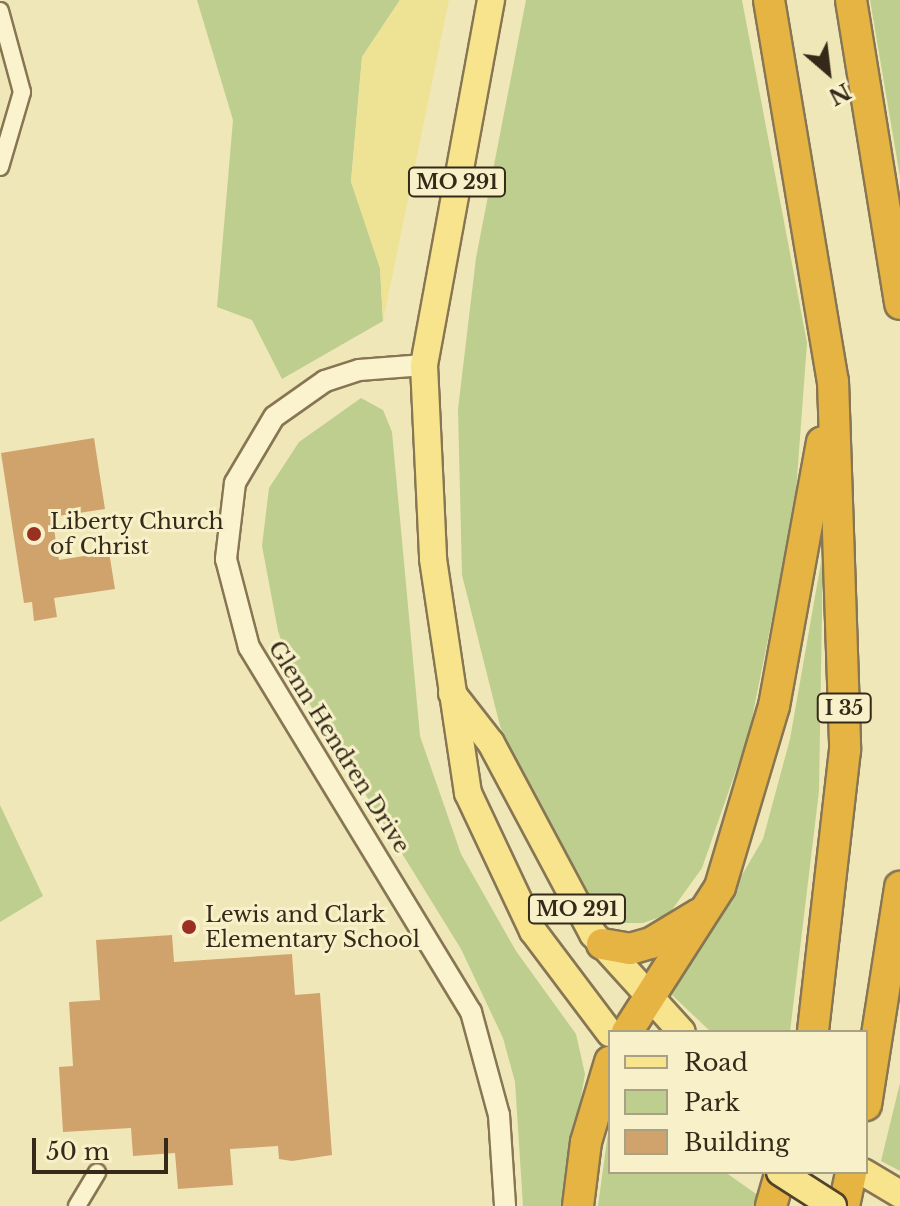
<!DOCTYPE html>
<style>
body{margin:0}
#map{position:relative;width:900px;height:1206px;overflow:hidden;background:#f0e7b9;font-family:"Libre Baskerville",serif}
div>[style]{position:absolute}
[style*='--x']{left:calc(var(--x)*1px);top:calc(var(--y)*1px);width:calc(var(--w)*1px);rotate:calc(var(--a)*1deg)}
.green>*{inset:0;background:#bece8e}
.sand>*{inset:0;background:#eee294}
.building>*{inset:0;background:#d0a36d}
.roads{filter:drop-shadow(2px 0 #877653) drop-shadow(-2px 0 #877653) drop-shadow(0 2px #877653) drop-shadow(0 -2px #877653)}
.minor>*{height:16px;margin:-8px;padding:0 8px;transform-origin:8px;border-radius:8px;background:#fbf3cd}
.tertiary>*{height:20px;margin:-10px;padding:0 10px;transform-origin:10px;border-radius:10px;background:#fbf3cd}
.primary>*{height:26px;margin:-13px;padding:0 13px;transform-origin:13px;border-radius:13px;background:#f7e48d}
.motorway>*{height:30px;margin:-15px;padding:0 15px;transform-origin:15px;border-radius:15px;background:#e6b443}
.bridges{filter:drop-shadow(2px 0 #534229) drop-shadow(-2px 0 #534229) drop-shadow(0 2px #534229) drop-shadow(0 -2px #534229)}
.primary-bridge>*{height:26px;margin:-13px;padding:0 13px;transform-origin:13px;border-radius:13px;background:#f7e48d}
.dots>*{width:22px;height:22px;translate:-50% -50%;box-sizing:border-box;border:4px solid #f7f0c9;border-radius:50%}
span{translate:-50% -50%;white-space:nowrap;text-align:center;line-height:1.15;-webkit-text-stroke:6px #f7f0c9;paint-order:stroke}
.shield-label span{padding:2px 6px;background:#f7f0c9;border:2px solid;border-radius:6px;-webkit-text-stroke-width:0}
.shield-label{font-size:20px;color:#352a19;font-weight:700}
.poi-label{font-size:22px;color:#352a19}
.left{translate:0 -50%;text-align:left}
.street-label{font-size:22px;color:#352a19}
.legend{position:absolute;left:608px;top:1030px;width:260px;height:144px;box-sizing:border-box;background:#f7f0c9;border:2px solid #a9a183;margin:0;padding:10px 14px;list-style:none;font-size:24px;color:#352a19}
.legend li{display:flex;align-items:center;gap:16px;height:40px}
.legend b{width:40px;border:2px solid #a9a183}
.north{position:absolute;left:788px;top:32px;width:80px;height:80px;-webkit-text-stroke:6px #f7f0c9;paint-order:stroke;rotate:152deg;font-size:22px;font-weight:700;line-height:32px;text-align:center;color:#352a19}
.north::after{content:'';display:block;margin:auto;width:28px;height:36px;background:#352a19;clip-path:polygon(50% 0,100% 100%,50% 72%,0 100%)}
.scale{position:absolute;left:32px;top:1138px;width:136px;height:36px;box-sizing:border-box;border:4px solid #352a19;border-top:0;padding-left:10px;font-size:24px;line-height:28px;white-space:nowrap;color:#352a19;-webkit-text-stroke:6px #f7f0c9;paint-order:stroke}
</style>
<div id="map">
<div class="green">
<i style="clip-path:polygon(197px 0,400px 0,362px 57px,351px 181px,380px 268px,383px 321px,282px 379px,252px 320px,217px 307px,233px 120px)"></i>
<i style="clip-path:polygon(526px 0,742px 0,807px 343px,795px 505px,749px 733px,702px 868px,669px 914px,643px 923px,614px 923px,595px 912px,562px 862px,500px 726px,462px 575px,458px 409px,476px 258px)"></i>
<i style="clip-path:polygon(870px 0,900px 0,900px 177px)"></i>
<i style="clip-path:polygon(361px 398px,383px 410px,392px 432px,420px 736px,461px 854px,516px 951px,576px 1034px,585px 1074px,562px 1206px,523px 1206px,515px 1082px,503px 1038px,461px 949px,296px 682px,278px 631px,262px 546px,269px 488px,299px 442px)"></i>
<i style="clip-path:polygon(823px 551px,819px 791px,790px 1032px,711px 1032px,672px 995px,763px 839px,790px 739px)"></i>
<i style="clip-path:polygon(0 805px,43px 896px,0 922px)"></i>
<i style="clip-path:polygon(900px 1083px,900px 1171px,881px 1161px)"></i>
<i style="clip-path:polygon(610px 1118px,610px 1172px,725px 1172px,759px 1196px,756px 1206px,598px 1206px)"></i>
</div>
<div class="sand">
<i style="clip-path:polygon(400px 0,449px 0,383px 321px,380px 268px,351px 182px,362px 57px)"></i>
</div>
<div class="building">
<i style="clip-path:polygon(94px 438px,105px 509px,52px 517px,59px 560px,109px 552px,115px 589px,54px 598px,57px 617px,34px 621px,32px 602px,24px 603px,1px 453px)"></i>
<i style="clip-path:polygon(172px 935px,174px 962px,292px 954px,295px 995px,320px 993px,332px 1155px,292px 1161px,279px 1159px,278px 1146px,230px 1149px,233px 1185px,178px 1189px,175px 1153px,133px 1156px,131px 1128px,63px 1132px,59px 1067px,73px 1066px,69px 1002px,100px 1000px,96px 940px)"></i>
</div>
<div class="roads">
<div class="minor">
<i style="--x:0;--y:11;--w:84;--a:74.8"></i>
<i style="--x:22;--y:92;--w:78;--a:106.3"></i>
<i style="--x:77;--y:1206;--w:39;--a:-59"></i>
</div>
<div class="tertiary">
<i style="--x:424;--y:365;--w:65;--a:175.6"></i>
<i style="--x:359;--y:370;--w:36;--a:162"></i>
<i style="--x:325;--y:381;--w:62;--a:144.8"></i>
<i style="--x:274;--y:417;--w:77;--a:120.6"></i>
<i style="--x:235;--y:483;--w:77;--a:96.8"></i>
<i style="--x:226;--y:559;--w:91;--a:75.4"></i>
<i style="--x:249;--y:647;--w:427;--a:58.7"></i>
<i style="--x:471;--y:1012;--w:107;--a:74.8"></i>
<i style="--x:499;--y:1115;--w:91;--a:86.2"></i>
</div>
<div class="primary">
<i style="--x:491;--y:0;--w:371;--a:100.4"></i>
<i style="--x:424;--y:365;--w:194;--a:87.3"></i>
<i style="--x:433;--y:559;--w:237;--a:81.5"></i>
<i style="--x:468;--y:793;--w:153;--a:64.8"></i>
<i style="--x:533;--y:931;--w:128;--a:53"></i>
<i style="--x:452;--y:693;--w:63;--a:52"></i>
<i style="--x:491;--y:743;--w:217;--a:61.9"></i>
<i style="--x:593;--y:934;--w:132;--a:47.8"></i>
<i style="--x:863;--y:1172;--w:43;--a:30.7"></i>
</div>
<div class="motorway">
<i style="--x:769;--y:0;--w:386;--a:80.5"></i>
<i style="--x:833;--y:381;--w:369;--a:88.1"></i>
<i style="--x:845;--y:750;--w:284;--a:96.5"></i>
<i style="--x:851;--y:0;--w:308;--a:80.8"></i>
<i style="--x:602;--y:944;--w:28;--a:10"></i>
<i style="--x:630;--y:949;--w:22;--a:-16"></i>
<i style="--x:651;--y:943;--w:56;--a:-31.1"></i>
<i style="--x:627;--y:1032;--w:172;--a:-57.3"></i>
<i style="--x:720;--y:887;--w:189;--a:-73.4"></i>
<i style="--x:774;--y:706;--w:268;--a:-79.7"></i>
<i style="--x:866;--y:1105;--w:221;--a:-81.1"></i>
<i style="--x:578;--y:1206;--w:64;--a:-82.9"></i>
<i style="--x:586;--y:1142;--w:84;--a:-73.3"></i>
<i style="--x:771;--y:1206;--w:35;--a:-74"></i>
<i style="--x:844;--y:1206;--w:35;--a:-78"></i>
</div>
</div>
<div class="bridges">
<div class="primary-bridge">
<i style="--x:780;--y:1172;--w:63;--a:32.7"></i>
</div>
</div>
<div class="dots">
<i style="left:34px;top:534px;background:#993021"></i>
<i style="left:189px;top:927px;background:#993021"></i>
</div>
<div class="shield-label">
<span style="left:457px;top:182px">MO 291</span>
<span style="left:844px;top:708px">I 35</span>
<span style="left:577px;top:909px">MO 291</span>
</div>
<div class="poi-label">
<span class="left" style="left:50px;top:534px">Liberty Church<br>of Christ</span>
<span class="left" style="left:205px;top:927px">Lewis and Clark<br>Elementary School</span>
</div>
<div class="street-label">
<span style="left:339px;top:747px;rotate:58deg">Glenn Hendren Drive</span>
</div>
<ul class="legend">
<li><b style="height:10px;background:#f7e48d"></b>Road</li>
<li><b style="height:22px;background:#bece8e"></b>Park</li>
<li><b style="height:22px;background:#d0a36d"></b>Building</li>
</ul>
<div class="north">N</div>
<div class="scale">50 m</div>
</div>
